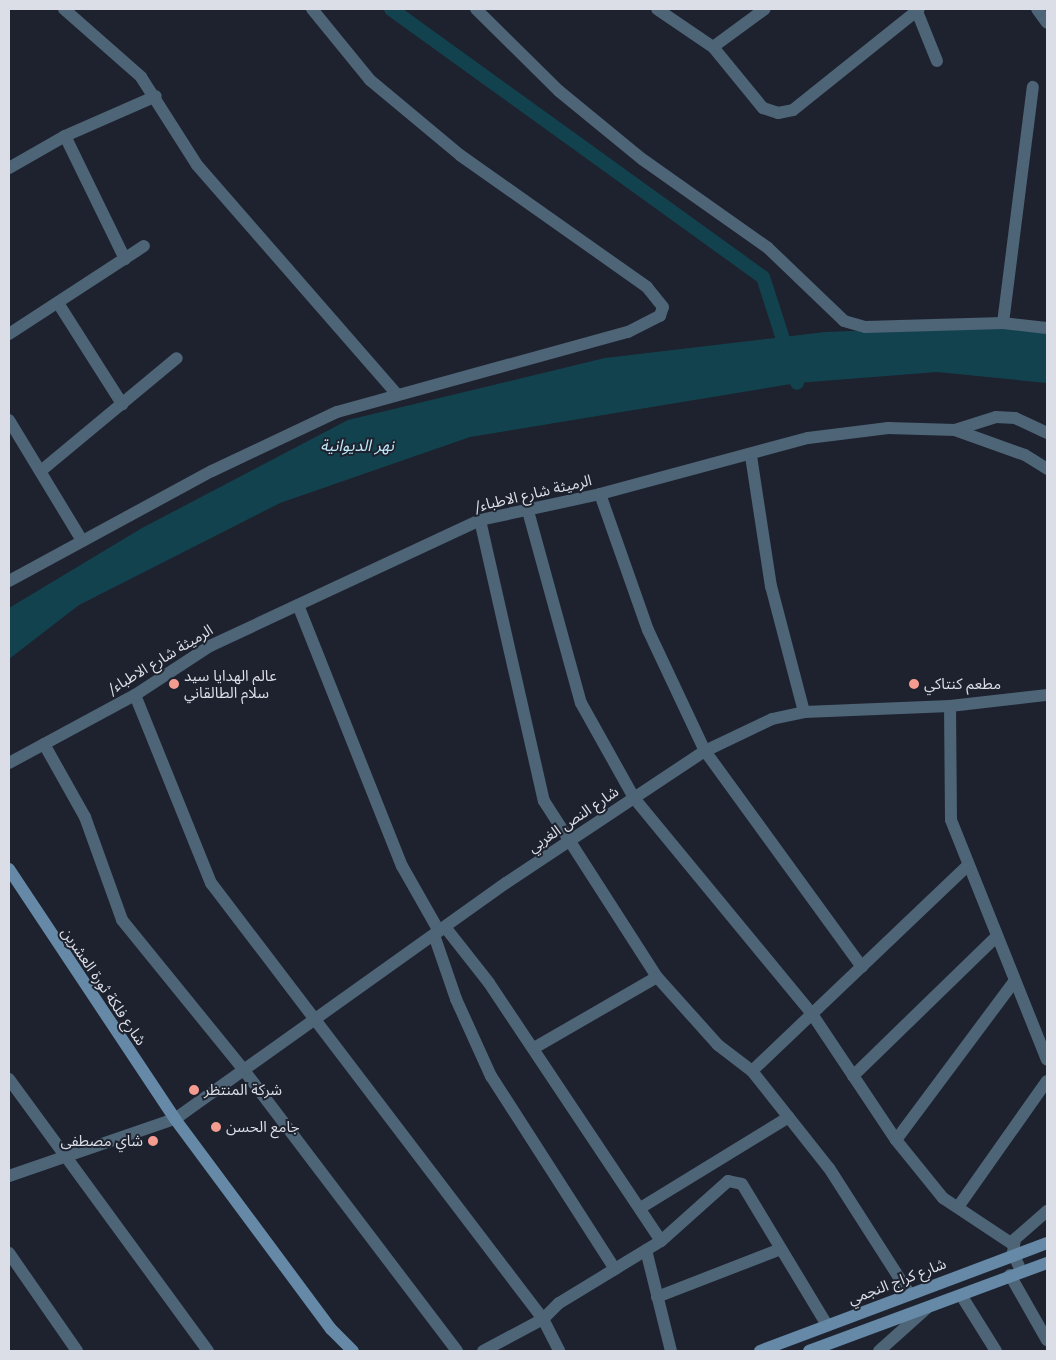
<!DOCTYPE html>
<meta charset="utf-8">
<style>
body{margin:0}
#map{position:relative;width:1056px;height:1360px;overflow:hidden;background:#1d222e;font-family:"Space Grotesk","Noto Sans Arabic",sans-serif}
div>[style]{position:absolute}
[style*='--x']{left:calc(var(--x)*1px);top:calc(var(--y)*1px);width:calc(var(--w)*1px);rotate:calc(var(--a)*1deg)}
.water>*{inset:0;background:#13424f}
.canal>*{height:14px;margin:-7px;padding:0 7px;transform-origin:7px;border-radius:7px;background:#13424f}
.minor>*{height:12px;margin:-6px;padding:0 6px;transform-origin:6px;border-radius:6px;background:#4e6477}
.tertiary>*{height:12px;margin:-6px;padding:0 6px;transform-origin:6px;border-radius:6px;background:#4e6477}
.secondary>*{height:12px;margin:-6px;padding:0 6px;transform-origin:6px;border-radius:6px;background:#6589a7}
.dots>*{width:14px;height:14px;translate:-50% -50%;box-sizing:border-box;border:2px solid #1d222e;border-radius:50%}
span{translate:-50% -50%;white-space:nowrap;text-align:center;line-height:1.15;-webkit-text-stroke:4px #1d222e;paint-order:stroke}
.street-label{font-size:15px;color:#dbdee7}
.poi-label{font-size:15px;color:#dbdee7}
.left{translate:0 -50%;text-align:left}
.right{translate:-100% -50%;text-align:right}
.water-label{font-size:16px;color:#bfe9f8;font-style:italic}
.frame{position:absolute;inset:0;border:10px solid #dbdee7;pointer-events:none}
</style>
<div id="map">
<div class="water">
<i style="clip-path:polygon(979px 326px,1047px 332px,1047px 383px,937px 372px,797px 383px,470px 437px,280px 503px,79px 605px,9px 659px,9px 608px,142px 528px,348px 420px,605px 358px,825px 332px)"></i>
</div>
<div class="canal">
<i style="--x:391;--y:9;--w:458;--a:35.8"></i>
<i style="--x:763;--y:277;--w:111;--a:72.2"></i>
</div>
<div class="minor">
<i style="--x:64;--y:9;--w:103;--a:41.4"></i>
<i style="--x:141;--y:77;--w:104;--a:57.5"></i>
<i style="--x:197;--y:165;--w:303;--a:48.9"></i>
<i style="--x:476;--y:9;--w:117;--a:44.7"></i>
<i style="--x:559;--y:91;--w:107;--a:39.3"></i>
<i style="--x:642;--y:159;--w:154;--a:35.2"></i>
<i style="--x:768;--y:248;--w:105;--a:43.8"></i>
<i style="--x:844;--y:321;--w:22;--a:16"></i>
<i style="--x:865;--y:327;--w:138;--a:-1.7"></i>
<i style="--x:1003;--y:323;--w:44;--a:6.5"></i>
<i style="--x:657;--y:9;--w:68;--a:34.2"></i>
<i style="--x:713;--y:47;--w:79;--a:50.7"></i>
<i style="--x:763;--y:108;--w:16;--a:18"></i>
<i style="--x:778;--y:113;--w:15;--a:-11"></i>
<i style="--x:793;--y:110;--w:161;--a:-38.7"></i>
<i style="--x:916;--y:9;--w:56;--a:68"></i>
<i style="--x:1037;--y:9;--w:17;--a:54"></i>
<i style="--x:713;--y:47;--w:64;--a:-36.2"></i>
<i style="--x:65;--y:136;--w:137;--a:64"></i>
<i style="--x:9;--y:168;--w:64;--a:-29.7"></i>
<i style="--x:65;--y:136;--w:99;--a:-23.7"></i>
<i style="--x:58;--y:303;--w:120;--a:57.6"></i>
<i style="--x:1003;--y:323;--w:238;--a:-82.8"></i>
<i style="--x:9;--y:334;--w:161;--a:-33.1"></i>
<i style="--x:9;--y:420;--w:139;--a:58.8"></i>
<i style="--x:751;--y:456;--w:132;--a:81.3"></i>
<i style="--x:771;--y:586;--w:130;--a:75.3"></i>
<i style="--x:42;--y:470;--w:175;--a:-39.7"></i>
<i style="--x:600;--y:494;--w:144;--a:70.6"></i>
<i style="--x:648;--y:630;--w:134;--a:64.8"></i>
<i style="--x:705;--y:751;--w:267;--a:54"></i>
<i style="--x:528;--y:511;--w:199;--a:74.6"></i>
<i style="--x:581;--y:703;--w:109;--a:60.8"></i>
<i style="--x:634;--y:798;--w:280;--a:50.5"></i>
<i style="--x:812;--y:1014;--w:151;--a:56.3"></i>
<i style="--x:896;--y:1140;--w:75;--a:51"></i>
<i style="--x:943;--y:1198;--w:85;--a:33.5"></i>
<i style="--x:480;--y:520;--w:288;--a:77.2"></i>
<i style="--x:544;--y:801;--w:209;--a:57.3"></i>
<i style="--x:657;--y:977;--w:91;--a:48.1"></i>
<i style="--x:718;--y:1045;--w:43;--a:37.4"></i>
<i style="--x:752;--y:1071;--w:124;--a:51.6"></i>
<i style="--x:829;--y:1168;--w:148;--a:57.4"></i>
<i style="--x:9;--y:581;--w:231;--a:-28.5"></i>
<i style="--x:212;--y:471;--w:138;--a:-25.3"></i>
<i style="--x:337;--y:412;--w:302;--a:-15.4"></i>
<i style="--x:628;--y:332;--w:36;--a:-27"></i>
<i style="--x:660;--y:316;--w:9;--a:-72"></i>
<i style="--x:663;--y:307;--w:26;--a:-129"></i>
<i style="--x:647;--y:287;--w:229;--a:-144.8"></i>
<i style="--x:460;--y:155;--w:117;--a:-140.2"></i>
<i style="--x:370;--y:80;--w:92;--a:-129.2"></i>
<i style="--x:298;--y:605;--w:281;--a:68.3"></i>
<i style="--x:402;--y:866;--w:75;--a:60.4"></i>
<i style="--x:135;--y:695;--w:203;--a:68"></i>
<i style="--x:211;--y:883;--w:548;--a:52.71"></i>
<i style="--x:543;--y:1319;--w:36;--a:63"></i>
<i style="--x:950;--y:706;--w:114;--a:89.5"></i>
<i style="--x:951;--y:820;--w:258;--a:68.2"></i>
<i style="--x:44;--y:744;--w:84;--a:60.7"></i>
<i style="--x:85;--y:817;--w:109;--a:70.2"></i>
<i style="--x:122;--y:920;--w:192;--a:50.9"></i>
<i style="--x:243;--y:1069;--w:354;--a:52.8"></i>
<i style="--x:445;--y:927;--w:71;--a:51.8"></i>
<i style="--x:489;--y:983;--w:310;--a:56.3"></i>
<i style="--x:661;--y:1241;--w:90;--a:-41.8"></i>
<i style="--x:728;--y:1181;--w:14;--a:12"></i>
<i style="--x:742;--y:1184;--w:165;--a:58.9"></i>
<i style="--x:434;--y:935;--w:68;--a:71"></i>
<i style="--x:456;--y:999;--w:85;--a:65.6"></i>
<i style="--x:491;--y:1076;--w:229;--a:57.3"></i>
<i style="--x:615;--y:1269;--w:66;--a:148.7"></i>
<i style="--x:559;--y:1303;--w:23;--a:135"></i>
<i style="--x:543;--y:1319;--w:68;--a:151.9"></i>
<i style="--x:534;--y:1048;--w:142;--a:-30"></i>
<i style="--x:752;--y:1071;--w:297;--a:-43.6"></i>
<i style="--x:853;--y:1076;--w:198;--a:-44.2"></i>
<i style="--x:9;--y:1079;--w:337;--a:53.8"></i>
<i style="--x:896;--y:1140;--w:196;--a:-53.3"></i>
<i style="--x:9;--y:1176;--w:176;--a:-19"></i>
<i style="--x:175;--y:1119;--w:407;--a:-35.5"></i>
<i style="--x:506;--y:883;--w:239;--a:-33.6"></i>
<i style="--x:705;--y:751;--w:74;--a:-25.5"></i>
<i style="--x:772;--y:719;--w:33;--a:-12"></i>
<i style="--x:804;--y:712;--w:146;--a:-2.4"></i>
<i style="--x:950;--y:706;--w:98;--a:-6.5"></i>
<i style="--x:642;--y:1207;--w:172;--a:-31.5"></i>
<i style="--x:958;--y:1207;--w:154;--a:-54.8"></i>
<i style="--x:646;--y:1250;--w:104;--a:76.1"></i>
<i style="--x:9;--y:1253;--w:119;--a:55.2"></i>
<i style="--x:615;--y:1269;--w:54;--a:-31.3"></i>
<i style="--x:1021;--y:1271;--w:20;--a:-114"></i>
<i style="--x:1013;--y:1253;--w:14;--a:-82"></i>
<i style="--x:1015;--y:1239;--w:43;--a:-41.2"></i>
<i style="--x:1010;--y:1275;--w:75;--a:60.4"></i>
<i style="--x:961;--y:1295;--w:66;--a:58"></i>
<i style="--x:657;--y:1297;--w:133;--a:-21.2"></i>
<i style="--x:879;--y:1351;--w:64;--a:-41.9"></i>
</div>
<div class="tertiary">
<i style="--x:955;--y:430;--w:43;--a:-17.6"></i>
<i style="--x:996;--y:417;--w:19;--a:3"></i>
<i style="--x:1015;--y:418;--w:35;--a:25"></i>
<i style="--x:9;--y:763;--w:143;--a:-28.4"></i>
<i style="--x:135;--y:695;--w:90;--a:-33.2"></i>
<i style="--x:210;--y:646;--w:298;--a:-25"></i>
<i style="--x:480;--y:520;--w:123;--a:-12.2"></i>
<i style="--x:600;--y:494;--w:215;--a:-15.1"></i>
<i style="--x:808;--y:438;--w:81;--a:-7.1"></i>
<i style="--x:888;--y:428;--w:67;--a:1.7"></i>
<i style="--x:955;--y:430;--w:74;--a:19.7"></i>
<i style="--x:1025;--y:455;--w:26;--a:32"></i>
</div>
<div class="secondary">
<i style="--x:9;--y:869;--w:300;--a:56.4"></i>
<i style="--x:175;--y:1119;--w:262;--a:53.4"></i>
<i style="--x:331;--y:1329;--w:31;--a:45"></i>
<i style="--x:760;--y:1351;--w:307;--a:-20.6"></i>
<i style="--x:809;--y:1351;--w:254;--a:-20.3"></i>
</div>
<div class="dots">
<i style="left:174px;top:684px;background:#f59c91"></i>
<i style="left:914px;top:684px;background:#f59c91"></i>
<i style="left:194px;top:1090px;background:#f59c91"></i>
<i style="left:216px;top:1127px;background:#f59c91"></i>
<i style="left:153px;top:1141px;background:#f59c91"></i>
</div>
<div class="street-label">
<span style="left:533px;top:493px;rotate:-13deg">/الرميثة شارع الاطباء</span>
<span style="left:160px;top:659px;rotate:-31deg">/الرميثة شارع الاطباء</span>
<span style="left:573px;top:819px;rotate:-34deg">شارع النص الغربي</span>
<span style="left:104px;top:986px;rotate:56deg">شارع فلكة ثورة العشرين</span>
<span style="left:897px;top:1281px;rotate:-21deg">شارع كراج النجمي</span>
</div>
<div class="poi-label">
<span class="left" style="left:184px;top:684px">عالم الهدايا سيد<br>سلام الطالقاني</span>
<span class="left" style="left:924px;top:684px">مطعم كنتاكي</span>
<span class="left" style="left:204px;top:1090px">شركة المنتظر</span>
<span class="left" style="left:226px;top:1127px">جامع الحسن</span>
<span class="right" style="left:143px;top:1141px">شاي مصطفى</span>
</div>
<div class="water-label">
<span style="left:357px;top:446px">نهر الديوانية</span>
</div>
<div class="frame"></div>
</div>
